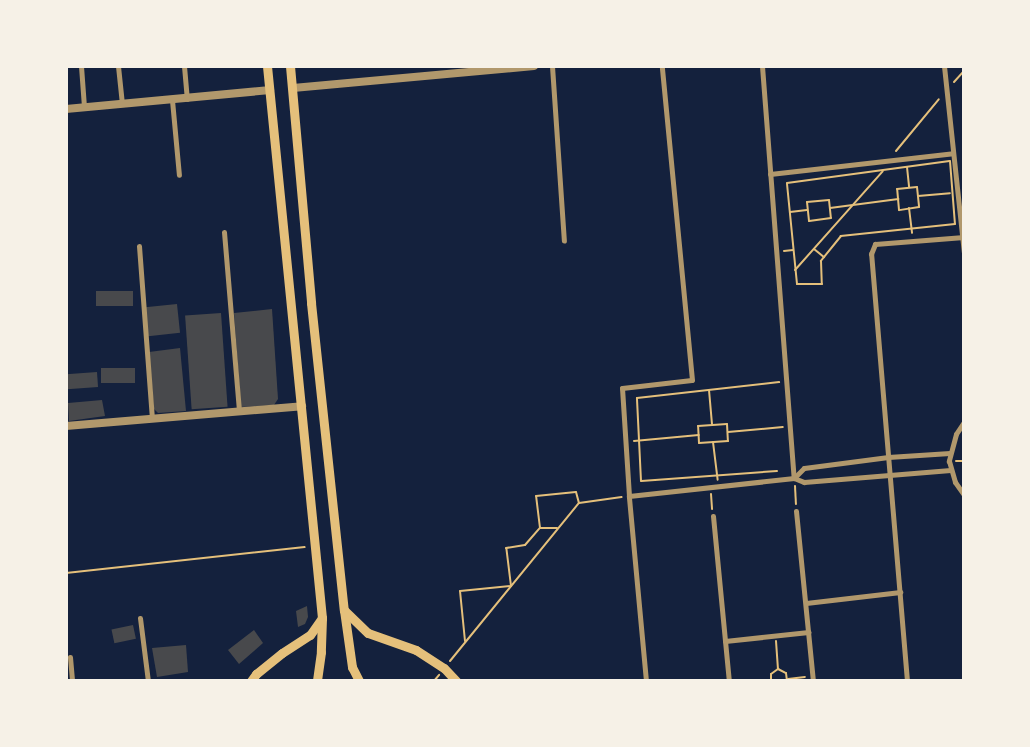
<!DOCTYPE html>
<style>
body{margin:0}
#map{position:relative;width:1030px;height:747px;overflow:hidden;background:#14213d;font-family:"Space Grotesk",sans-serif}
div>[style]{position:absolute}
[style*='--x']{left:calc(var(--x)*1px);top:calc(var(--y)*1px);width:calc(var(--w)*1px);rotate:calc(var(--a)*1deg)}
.building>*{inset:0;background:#48494c;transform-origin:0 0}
.path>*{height:2px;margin:-1px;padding:0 1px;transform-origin:1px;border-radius:1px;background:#e5c07b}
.minor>*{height:5px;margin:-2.5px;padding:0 2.5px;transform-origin:2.5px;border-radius:2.5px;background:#b1986c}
.tertiary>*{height:8px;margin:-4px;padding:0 4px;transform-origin:4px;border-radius:4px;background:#b1986c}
.secondary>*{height:9px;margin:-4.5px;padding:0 4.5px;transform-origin:4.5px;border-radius:4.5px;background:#e5c07b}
span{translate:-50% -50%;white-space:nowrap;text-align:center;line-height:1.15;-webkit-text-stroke:4.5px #f6f1e7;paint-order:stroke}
.frame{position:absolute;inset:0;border:68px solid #f6f1e7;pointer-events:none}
</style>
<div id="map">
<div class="building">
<i style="left:133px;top:291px;width:15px;height:37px;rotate:90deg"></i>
<i style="left:177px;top:304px;width:29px;height:32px;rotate:84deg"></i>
<i style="clip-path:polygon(272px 309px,278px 399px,274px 405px,241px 407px,234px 313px)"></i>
<i style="left:221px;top:313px;width:94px;height:36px;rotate:86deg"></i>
<i style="clip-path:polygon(180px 348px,186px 411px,158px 413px,154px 409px,149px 352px)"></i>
<i style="left:135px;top:368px;width:15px;height:34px;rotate:90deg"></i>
<i style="left:97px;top:372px;width:15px;height:31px;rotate:86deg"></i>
<i style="clip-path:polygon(102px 400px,105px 416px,69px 421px,68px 403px)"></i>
<i style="clip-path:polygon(307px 606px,308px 617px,305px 624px,298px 627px,296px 611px)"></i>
<i style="left:133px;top:625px;width:14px;height:22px;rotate:78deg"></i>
<i style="clip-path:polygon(254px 630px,263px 643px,239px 664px,228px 650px)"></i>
<i style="clip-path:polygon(186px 645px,188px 672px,157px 677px,152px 648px)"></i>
</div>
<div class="path">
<i style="--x:954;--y:82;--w:15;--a:-48"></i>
<i style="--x:896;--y:151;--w:67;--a:-50.4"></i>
<i style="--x:950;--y:161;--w:63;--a:85.5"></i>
<i style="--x:955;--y:224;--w:115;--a:174"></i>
<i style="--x:841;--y:236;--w:32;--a:129"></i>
<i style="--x:821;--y:261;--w:23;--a:88"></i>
<i style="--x:822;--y:284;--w:25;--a:180"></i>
<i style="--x:797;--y:284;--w:101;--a:-95.7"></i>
<i style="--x:787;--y:183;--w:164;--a:-7.7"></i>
<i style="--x:907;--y:167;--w:20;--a:84"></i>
<i style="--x:917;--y:187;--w:20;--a:84"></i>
<i style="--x:919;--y:207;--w:20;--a:171"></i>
<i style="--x:899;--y:210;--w:21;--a:-95"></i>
<i style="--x:897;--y:189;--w:20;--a:-6"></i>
<i style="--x:918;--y:196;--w:32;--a:-5"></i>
<i style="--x:829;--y:200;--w:18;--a:84"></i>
<i style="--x:831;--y:218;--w:22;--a:172"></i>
<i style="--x:809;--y:221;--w:19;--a:-96"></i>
<i style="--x:807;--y:202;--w:22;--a:-5"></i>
<i style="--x:830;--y:208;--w:69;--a:-7.5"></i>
<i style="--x:909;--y:208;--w:25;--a:83"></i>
<i style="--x:790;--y:212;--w:17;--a:-7"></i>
<i style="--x:814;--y:249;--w:13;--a:39"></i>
<i style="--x:784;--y:251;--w:9;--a:-6"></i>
<i style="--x:795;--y:270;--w:132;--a:-48.4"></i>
<i style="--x:709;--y:390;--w:35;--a:85"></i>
<i style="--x:727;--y:424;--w:17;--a:87"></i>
<i style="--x:728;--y:441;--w:29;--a:176"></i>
<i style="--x:699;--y:443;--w:17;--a:-93"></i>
<i style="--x:698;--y:426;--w:29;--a:-4"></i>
<i style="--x:728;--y:432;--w:55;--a:-5.2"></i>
<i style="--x:634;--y:441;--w:65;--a:-5.3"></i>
<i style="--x:713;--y:442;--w:38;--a:83"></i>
<i style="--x:956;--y:461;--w:8;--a:0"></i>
<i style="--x:777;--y:471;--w:136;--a:175.8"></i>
<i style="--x:641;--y:481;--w:83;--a:-92.8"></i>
<i style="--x:637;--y:398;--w:143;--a:-6.4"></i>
<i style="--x:795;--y:486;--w:18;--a:87"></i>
<i style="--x:711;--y:494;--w:15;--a:86"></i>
<i style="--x:540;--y:528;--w:17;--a:0"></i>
<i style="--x:66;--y:573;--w:240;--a:-6.2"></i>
<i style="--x:465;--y:641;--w:50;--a:-95.7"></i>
<i style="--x:460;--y:591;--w:51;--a:-5.6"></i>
<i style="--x:511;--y:586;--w:38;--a:-97"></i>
<i style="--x:506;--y:548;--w:19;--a:-9"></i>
<i style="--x:525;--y:545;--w:23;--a:-49"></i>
<i style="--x:540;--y:528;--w:32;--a:-97"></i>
<i style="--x:536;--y:496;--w:40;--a:-5.7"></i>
<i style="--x:576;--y:492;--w:11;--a:75"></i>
<i style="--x:776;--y:641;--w:28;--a:86"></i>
<i style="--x:450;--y:661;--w:204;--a:-50.8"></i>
<i style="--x:579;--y:503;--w:43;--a:-7.9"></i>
<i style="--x:788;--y:679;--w:17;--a:-7"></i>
<i style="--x:434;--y:681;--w:8;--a:-50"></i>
<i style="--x:758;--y:681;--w:12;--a:-5"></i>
<i style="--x:771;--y:681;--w:7;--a:-90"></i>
<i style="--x:771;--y:674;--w:9;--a:-36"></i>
<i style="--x:778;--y:669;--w:9;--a:27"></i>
<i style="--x:786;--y:673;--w:8;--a:83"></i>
</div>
<div class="minor">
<i style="--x:81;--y:66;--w:41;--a:85.8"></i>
<i style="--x:118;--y:66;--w:38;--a:84"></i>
<i style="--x:184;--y:66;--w:33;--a:85"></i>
<i style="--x:552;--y:66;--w:175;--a:86.1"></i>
<i style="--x:762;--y:66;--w:413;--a:85.6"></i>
<i style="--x:944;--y:66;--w:187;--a:83.9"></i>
<i style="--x:172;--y:100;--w:75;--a:84.7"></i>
<i style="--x:770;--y:174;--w:184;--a:-6.5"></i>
<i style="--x:224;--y:232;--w:180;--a:85.2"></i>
<i style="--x:139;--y:246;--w:172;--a:85.7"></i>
<i style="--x:964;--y:422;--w:14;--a:124"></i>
<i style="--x:956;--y:434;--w:28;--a:105"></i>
<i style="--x:949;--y:461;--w:22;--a:74"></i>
<i style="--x:955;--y:482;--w:16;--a:55"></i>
<i style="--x:794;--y:478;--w:14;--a:-45"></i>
<i style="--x:804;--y:468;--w:85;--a:-7.5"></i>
<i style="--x:888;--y:457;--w:62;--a:-3.7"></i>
<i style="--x:629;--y:496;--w:166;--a:-6.2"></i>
<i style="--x:794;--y:478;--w:11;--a:22"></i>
<i style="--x:804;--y:482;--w:147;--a:-4.7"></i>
<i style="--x:796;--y:511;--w:171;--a:84.3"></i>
<i style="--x:713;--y:516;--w:166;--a:84.5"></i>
<i style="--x:806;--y:603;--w:95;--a:-6.7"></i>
<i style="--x:140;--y:618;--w:64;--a:82.8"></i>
<i style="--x:725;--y:641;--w:84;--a:-6.1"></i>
<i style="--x:70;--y:657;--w:24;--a:85"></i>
<i style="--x:646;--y:681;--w:186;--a:-95.3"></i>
<i style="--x:629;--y:496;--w:108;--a:-93.7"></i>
<i style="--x:622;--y:388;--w:70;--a:-6.5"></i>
<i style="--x:692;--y:380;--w:315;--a:-95.5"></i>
<i style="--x:907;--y:681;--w:429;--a:-94.8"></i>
<i style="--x:871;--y:254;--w:11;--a:-68"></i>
<i style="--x:875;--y:244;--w:89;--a:-4.5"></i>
</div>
<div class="tertiary">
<i style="--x:293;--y:88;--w:242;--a:-5.2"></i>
<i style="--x:66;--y:109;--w:205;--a:-5.3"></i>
<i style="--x:66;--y:426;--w:237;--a:-4.8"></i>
</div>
<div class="secondary">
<i style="--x:267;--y:66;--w:555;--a:84.31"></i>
<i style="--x:322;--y:618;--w:34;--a:92"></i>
<i style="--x:321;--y:652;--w:29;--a:98"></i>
<i style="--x:290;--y:66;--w:238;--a:84.9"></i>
<i style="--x:311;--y:303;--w:309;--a:83.9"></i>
<i style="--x:344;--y:610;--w:58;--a:82"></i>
<i style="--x:352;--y:667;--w:16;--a:63"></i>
<i style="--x:344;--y:610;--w:33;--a:44"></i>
<i style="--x:368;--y:633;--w:51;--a:19.5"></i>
<i style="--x:416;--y:650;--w:33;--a:33"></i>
<i style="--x:444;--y:668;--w:18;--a:47"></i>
<i style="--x:251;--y:681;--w:9;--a:-54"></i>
<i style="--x:256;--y:674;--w:33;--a:-39"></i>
<i style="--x:282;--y:653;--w:33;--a:-33"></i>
<i style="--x:310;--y:635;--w:21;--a:-55"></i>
</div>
<div class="frame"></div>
</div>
